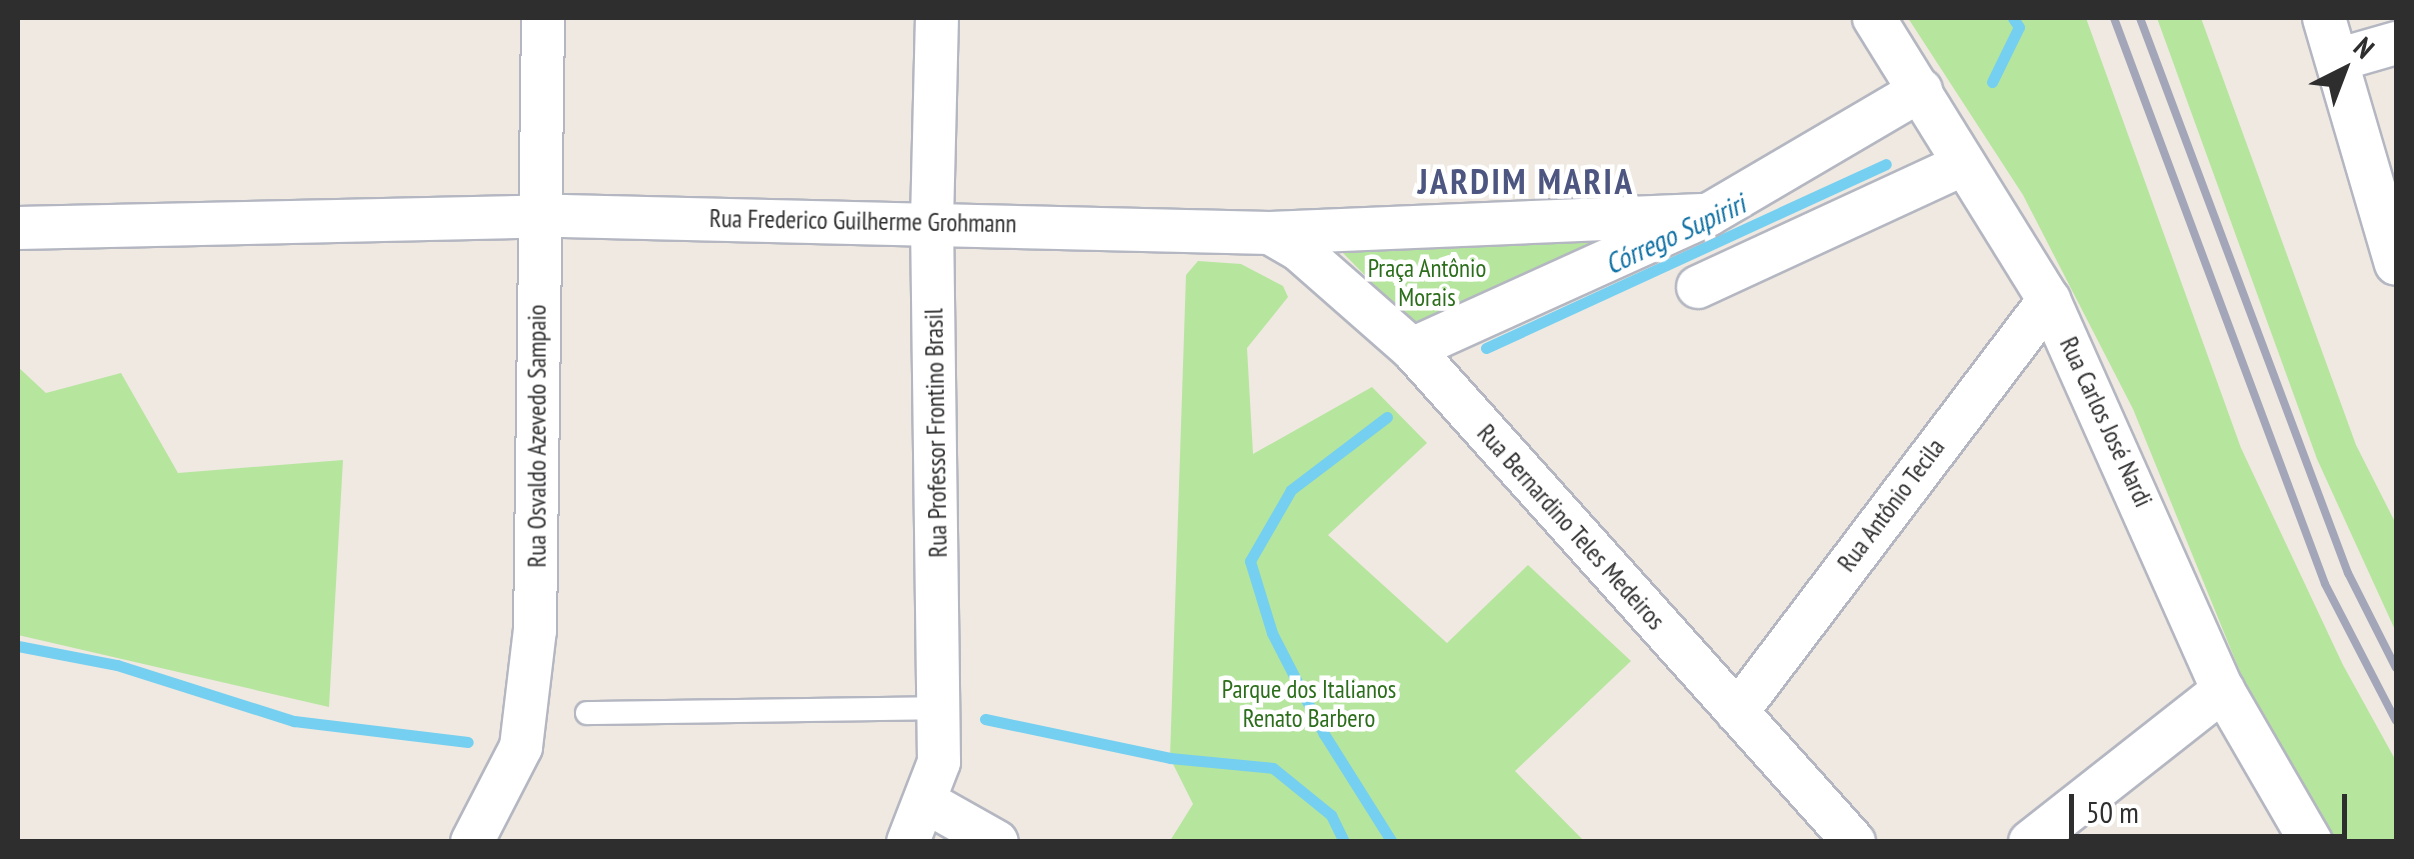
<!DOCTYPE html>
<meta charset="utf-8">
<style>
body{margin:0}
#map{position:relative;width:2414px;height:859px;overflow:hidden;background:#efe9e1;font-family:"PT Sans Narrow",sans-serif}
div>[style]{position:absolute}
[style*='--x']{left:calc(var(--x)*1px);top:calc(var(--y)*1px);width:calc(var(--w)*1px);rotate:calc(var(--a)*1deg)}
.green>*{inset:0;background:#b6e59e}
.stream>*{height:11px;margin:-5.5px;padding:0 5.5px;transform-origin:5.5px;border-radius:5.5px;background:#75cff0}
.roads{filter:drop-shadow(2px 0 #b4b7c1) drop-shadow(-2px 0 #b4b7c1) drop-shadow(0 2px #b4b7c1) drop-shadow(0 -2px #b4b7c1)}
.service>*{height:22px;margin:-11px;padding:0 11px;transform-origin:11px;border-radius:11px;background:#fff}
.minor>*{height:42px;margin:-21px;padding:0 21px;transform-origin:21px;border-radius:21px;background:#fff}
.rail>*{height:8px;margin:-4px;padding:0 4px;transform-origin:4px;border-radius:4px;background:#a3a6b8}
span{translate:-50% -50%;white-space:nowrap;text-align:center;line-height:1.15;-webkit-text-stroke:9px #fff;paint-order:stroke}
.street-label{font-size:25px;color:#2e2e2e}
.park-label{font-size:25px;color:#2c6e1b}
.water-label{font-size:28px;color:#0d6fa3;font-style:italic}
.district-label{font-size:35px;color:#4d5680;font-weight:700;letter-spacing:2.5px}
.frame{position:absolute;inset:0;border:20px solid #2e2e2e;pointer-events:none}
.north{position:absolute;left:2294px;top:20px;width:100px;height:100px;-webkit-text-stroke:8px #fff;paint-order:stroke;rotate:42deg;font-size:28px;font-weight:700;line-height:40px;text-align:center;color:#2e2e2e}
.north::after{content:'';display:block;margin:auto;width:35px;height:45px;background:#2e2e2e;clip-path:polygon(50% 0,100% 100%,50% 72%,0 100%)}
.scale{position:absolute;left:2069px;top:794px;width:278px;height:45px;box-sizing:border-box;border:5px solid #2e2e2e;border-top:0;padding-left:12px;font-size:30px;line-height:35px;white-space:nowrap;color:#2e2e2e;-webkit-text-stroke:8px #fff;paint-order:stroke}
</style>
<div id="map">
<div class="green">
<i style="clip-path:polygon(1908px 18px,2086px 18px,2241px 448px,2343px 665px,2396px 761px,2396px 841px,2335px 841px,2247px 689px,2133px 409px,2023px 195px)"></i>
<i style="clip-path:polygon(2157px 18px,2201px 18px,2356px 445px,2396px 524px,2396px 632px,2317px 459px)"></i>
<i style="clip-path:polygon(1624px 230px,1419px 330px,1342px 252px)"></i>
<i style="clip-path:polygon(1198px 261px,1241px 264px,1283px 286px,1288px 297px,1247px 348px,1253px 454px,1372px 387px,1427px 443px,1328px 535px,1447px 643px,1528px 565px,1631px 661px,1515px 771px,1584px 841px,1170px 841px,1193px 804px,1170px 758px,1186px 275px)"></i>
<i style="clip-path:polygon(18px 367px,46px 393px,121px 373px,178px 473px,343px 460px,329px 707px,18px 635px)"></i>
</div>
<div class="stream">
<i style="--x:1992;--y:82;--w:61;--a:-63.9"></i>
<i style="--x:2019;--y:27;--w:11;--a:-124"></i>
<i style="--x:1486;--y:348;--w:440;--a:-24.7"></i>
<i style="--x:1387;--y:417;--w:121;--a:142.8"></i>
<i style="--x:1291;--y:490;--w:82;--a:120"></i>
<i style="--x:1250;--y:561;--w:75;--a:73"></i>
<i style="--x:1272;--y:633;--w:114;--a:62.8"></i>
<i style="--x:1324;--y:734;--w:128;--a:57.8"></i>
<i style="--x:18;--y:646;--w:101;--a:10.9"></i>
<i style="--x:117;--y:665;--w:186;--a:17.6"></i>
<i style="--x:294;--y:721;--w:175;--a:6.9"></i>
<i style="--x:985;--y:719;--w:189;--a:11.9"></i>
<i style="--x:1170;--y:758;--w:103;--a:5.5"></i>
<i style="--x:1273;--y:768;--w:75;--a:39"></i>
<i style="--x:1331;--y:815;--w:30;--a:64"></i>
</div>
<div class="roads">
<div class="service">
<i style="--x:587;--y:713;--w:353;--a:-0.8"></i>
</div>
<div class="minor">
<i style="--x:1874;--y:18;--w:332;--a:58.2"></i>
<i style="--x:2049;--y:300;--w:427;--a:66"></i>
<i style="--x:2223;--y:690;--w:176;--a:59.9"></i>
<i style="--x:2324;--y:18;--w:256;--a:73.7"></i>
<i style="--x:2337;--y:60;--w:61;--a:-16.1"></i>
<i style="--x:18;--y:228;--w:545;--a:-1.26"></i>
<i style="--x:563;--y:216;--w:707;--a:1.38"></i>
<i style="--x:1270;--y:233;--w:438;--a:-2.4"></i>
<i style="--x:1270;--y:233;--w:32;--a:30"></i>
<i style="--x:1298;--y:249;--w:152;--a:41.3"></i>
<i style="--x:1412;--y:349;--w:662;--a:48.12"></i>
<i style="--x:1698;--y:287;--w:293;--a:-24.8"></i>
<i style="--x:1412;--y:349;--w:325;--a:-24.4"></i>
<i style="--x:1708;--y:215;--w:247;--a:-30.4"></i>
<i style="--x:1737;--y:712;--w:517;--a:-52.86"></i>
<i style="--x:928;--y:803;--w:79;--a:29.5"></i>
<i style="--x:472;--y:842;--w:107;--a:-62.7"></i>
<i style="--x:521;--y:747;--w:118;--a:-83.2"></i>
<i style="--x:535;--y:630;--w:612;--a:-89.25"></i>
<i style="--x:908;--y:842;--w:86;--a:-68.8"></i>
<i style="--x:939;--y:762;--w:541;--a:-90.74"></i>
<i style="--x:932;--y:221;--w:203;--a:-88.6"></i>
<i style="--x:2030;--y:842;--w:246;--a:-38.2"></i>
</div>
</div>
<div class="rail">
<i style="--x:2114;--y:18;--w:604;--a:69.55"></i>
<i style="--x:2325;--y:584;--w:154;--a:62.6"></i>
<i style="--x:2140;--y:18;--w:593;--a:69.46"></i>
<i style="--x:2348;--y:573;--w:106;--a:63.2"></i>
</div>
<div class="street-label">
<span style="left:863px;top:221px;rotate:1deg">Rua Frederico Guilherme Grohmann</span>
<span style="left:2106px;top:422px;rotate:65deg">Rua Carlos José Nardi</span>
<span style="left:936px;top:433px;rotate:-91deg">Rua Professor Frontino Brasil</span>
<span style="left:537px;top:436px;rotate:-90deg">Rua Osvaldo Azevedo Sampaio</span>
<span style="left:1891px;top:505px;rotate:-53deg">Rua Antônio Tecila</span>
<span style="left:1571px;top:527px;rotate:48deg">Rua Bernardino Teles Medeiros</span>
</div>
<div class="park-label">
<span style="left:1427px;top:283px">Praça Antônio<br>Morais</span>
<span style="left:1309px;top:704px">Parque dos Italianos<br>Renato Barbero</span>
</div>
<div class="water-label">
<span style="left:1675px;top:234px;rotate:-25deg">Córrego Supiriri</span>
</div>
<div class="district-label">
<span style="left:1526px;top:181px">JARDIM MARIA</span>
</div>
<div class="frame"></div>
<div class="north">N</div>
<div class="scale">50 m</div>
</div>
